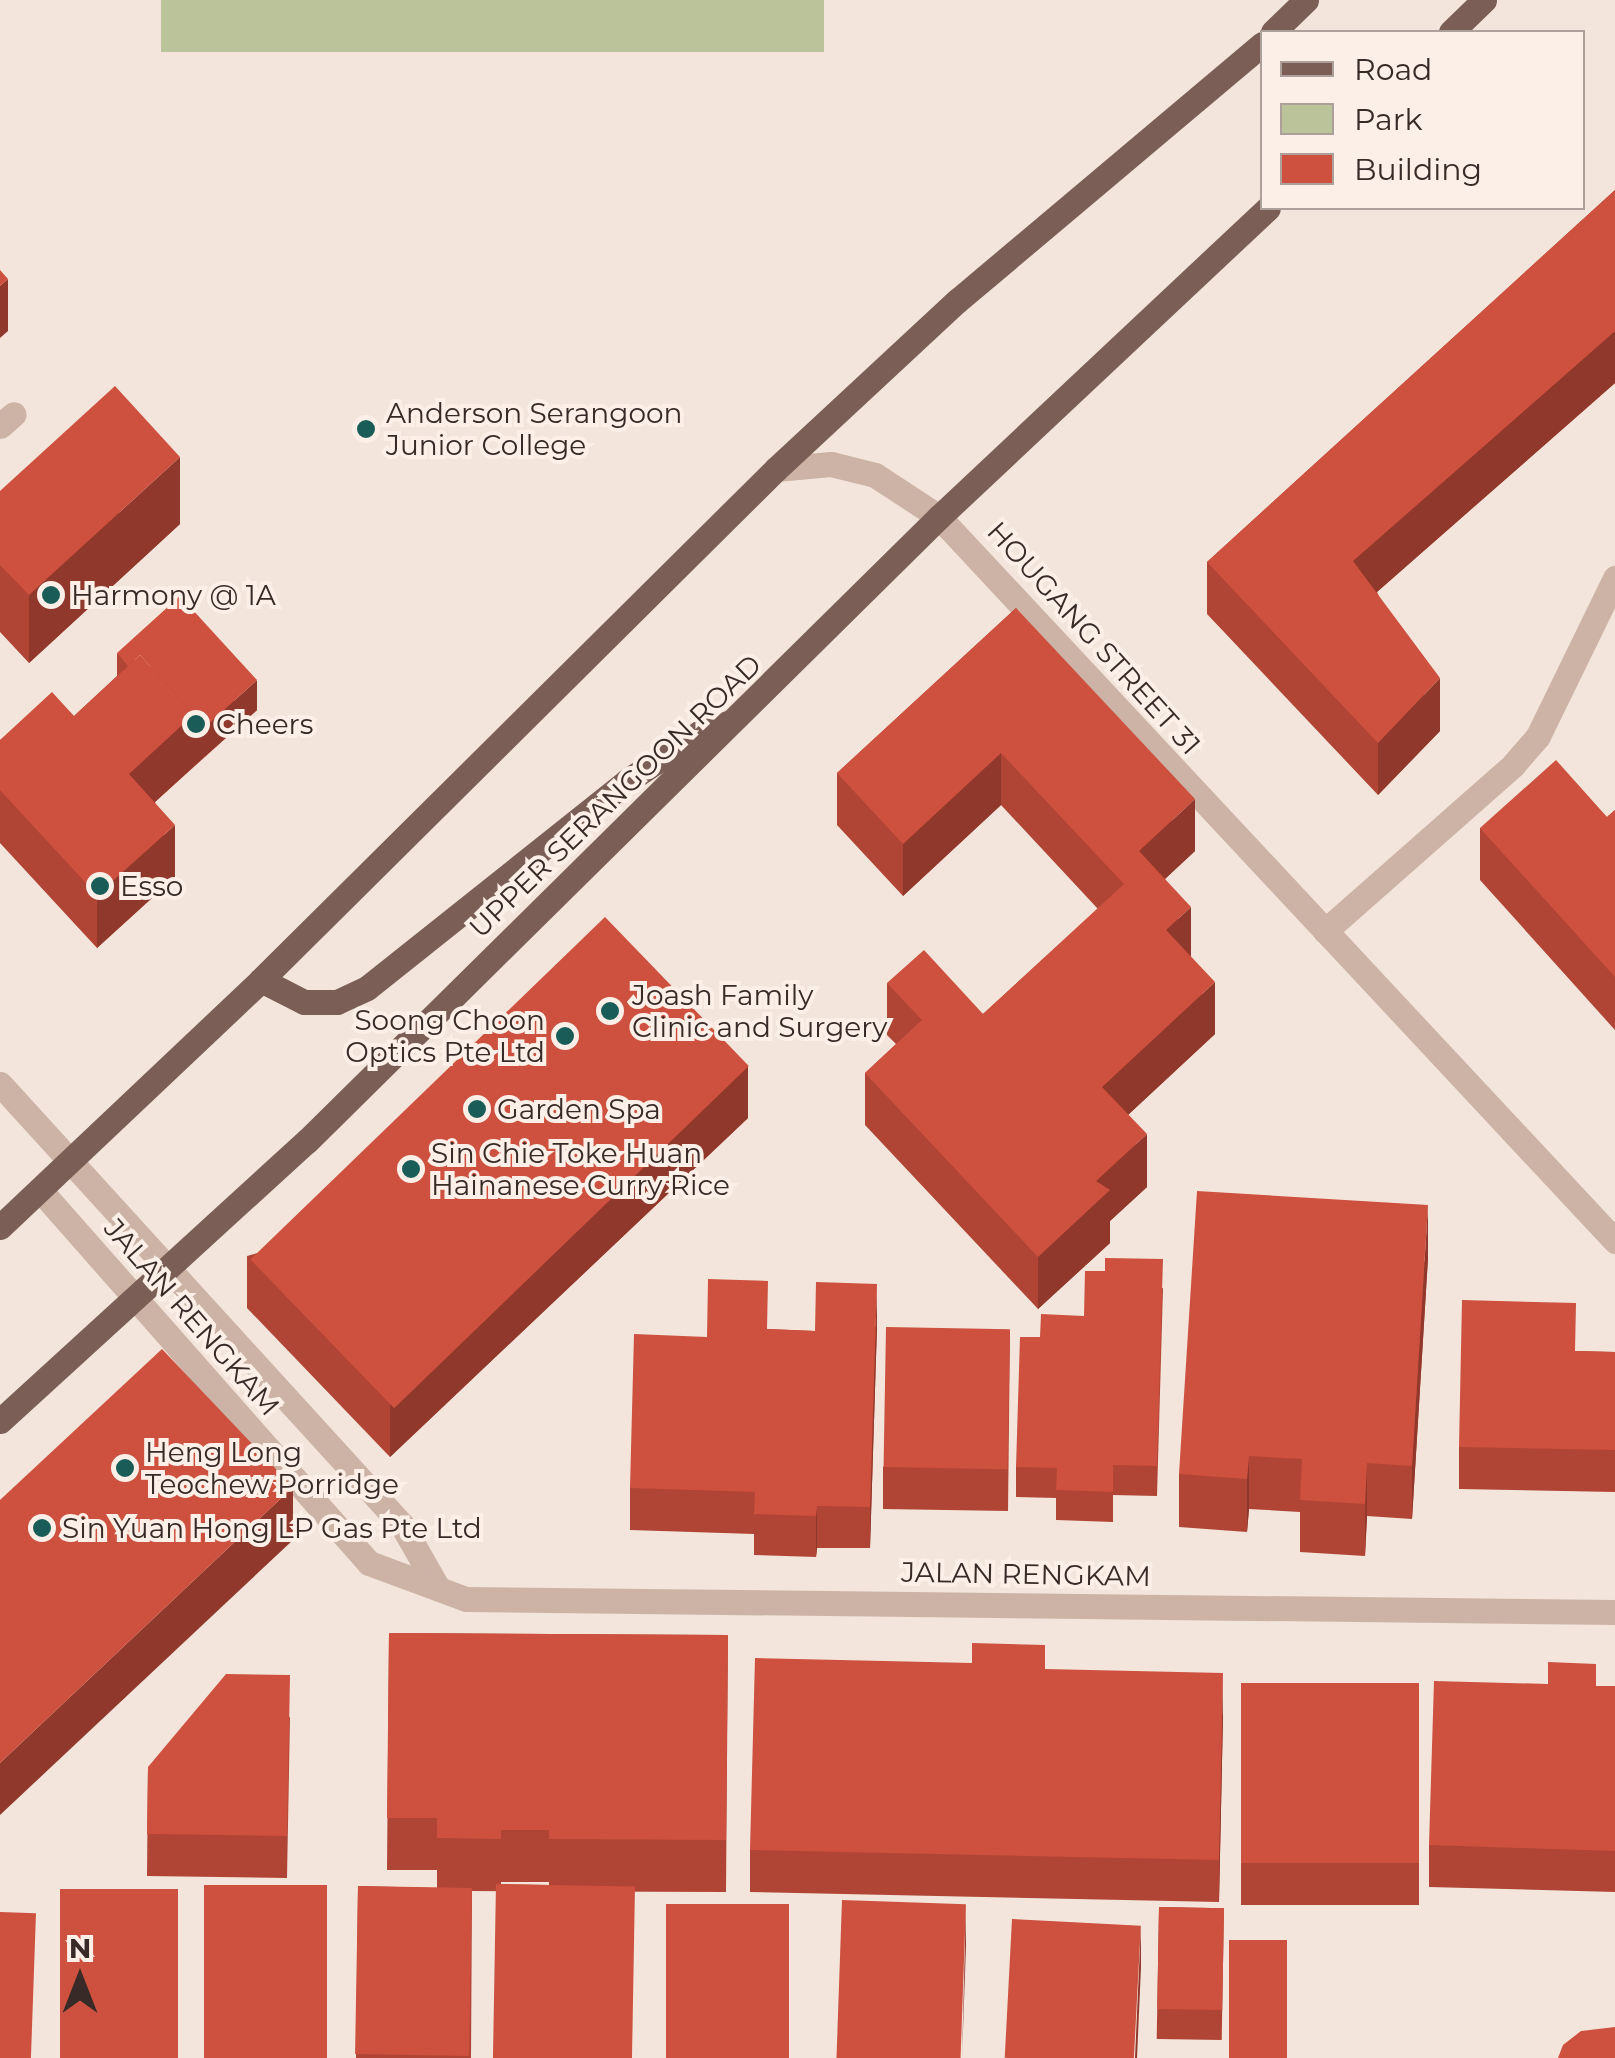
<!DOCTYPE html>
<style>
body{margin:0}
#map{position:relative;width:1615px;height:2058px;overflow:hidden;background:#f3e5db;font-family:Montserrat,sans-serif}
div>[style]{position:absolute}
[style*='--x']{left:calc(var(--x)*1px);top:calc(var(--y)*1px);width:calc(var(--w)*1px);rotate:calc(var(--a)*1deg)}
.green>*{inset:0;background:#bbc39a;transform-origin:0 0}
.street>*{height:25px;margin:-12.5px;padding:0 12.5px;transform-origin:12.5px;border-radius:12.5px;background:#ccb3a6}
.primary>*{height:25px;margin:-12.5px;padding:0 12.5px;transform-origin:12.5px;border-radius:12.5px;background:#7b5f57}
.wall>*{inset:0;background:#b14535;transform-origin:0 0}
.shaded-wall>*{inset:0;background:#90382b}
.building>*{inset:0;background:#ce503e;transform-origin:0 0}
.dots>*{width:28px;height:28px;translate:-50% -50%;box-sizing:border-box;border:5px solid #fbefe7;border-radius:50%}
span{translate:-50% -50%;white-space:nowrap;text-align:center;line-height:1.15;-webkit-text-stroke:8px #fbefe7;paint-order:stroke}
.poi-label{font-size:28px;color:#382a27}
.left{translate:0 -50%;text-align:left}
.right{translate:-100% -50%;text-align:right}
.street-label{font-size:28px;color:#382a27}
.legend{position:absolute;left:1260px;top:30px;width:325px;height:180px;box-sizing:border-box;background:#fbefe7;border:2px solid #ada09a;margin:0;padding:12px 18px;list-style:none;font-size:30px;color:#382a27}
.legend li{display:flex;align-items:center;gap:20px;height:50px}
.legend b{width:50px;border:2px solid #ada09a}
.north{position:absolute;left:30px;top:1928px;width:100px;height:100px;-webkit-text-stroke:8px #fbefe7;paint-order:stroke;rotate:0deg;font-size:28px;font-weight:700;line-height:40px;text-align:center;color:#382a27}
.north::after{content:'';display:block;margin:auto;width:35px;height:45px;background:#382a27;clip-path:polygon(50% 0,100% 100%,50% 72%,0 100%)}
</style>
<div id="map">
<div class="green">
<i style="left:161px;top:0;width:663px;height:52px"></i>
</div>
<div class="street">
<i style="--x:0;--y:426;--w:18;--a:-41"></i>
<i style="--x:776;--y:469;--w:55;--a:-5.2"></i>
<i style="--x:831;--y:464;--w:45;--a:14"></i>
<i style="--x:875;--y:475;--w:77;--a:33.3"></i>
<i style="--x:939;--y:517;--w:991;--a:46.96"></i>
<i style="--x:1325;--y:931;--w:251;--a:-41.4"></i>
<i style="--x:1513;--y:765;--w:38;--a:-49"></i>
<i style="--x:1538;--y:736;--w:176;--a:-64"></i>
<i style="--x:0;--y:1084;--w:597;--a:47.65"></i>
<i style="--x:402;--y:1525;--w:73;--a:60.3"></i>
<i style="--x:40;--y:1190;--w:497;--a:48.6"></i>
<i style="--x:369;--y:1563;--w:103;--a:20.4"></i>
<i style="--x:466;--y:1599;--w:1149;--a:0.65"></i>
</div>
<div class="primary">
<i style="--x:1273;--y:32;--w:46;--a:-44.1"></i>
<i style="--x:1451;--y:32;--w:46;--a:-44.1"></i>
<i style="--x:261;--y:980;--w:48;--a:27.1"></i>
<i style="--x:304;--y:1002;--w:33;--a:0"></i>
<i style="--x:337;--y:1002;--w:33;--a:-25"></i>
<i style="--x:367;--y:988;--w:332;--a:-38.5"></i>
<i style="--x:627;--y:781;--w:90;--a:-33.7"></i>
<i style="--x:702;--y:731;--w:28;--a:-17"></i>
<i style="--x:0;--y:1227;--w:359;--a:-43.4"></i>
<i style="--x:261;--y:980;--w:725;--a:-44.78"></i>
<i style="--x:776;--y:469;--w:247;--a:-42.9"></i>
<i style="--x:957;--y:301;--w:399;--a:-40.1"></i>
<i style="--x:0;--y:1421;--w:416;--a:-42.4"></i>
<i style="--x:307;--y:1141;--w:888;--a:-44.64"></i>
<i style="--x:939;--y:517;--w:451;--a:-43.2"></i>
</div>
<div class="wall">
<i style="clip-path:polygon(1615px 190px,1615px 383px,1377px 592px,1440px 731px,1378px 795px,1207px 614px,1207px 562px)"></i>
<i style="clip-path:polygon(0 491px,180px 524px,29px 663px,0 632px)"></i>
<i style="clip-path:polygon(1016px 608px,1195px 851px,1165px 879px,1215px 1034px,1128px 1115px,1147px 1187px,1110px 1221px,1110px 1243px,1038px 1309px,865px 1125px,865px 1073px,896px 1044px,887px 1035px,887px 983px,983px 1014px,1098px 909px,1001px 805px,903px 896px,837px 825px,837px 773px)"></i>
<i style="clip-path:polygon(117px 653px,257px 710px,155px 802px,175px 877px,97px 948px,0 843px,0 740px,74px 716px,117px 676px)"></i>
<i style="clip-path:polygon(1615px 810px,1615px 1030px,1480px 880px,1480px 828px,1607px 817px)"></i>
<i style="clip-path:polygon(748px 1118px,390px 1457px,247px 1308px,247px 1256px)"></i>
<i style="clip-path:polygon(1428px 1258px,1412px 1519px,1367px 1516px,1365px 1556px,1300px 1552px,1300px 1512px,1249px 1509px,1247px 1532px,1179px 1527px,1179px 1474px)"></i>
<i style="clip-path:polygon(1163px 1288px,1157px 1496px,1113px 1495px,1113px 1522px,1056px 1520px,1056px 1498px,1016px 1497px,1016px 1467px,1040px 1337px)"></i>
<i style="clip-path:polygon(877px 1326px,870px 1548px,817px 1548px,816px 1557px,754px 1555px,754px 1534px,630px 1530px,630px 1488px,707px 1337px,768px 1329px,815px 1331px)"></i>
<i style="clip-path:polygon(1010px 1330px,1008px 1511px,883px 1509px,883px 1467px)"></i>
<i style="clip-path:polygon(1576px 1351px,1615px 1352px,1615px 1492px,1459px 1489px,1459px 1447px)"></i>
<i style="clip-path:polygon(evenodd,389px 1633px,728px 1635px,726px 1892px,472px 1891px,471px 2058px,356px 2058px,358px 1886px,437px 1888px,437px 1870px,387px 1870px,389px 1633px,501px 1882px,549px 1882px,549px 1885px,501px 1884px,501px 1882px)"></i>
<i style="clip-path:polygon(1045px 1669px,1223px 1715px,1219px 1902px,750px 1892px,750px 1850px)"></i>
<i style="left:1419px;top:1683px;width:222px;height:178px;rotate:90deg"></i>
<i style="clip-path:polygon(1596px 1686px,1615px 1686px,1615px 1892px,1429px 1887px,1429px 1845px)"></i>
<i style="clip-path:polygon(290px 1717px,287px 1878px,147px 1876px,148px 1767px)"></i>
<i style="left:1159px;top:1907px;width:65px;height:132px;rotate:1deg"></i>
</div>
<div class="shaded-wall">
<i style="clip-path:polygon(8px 279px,8px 331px,0 338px,0 286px)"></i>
<i style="clip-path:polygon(1615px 331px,1615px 383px,1353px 613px,1353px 561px)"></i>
<i style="clip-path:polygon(180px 457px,180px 524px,29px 663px,29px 595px)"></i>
<i style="clip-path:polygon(1440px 678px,1440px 731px,1378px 795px,1378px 743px)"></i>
<i style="clip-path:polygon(257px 680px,257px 710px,194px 766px,194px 737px)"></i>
<i style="clip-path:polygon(194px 714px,194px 766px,129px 826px,129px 774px)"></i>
<i style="clip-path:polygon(1001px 753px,1001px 805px,903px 896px,903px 844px)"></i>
<i style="clip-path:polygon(1195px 799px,1195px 851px,1139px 903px,1139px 851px)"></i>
<i style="clip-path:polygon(175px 825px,175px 877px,97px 948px,97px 895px)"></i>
<i style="clip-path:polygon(1191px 907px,1191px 960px,1166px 930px)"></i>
<i style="clip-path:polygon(1215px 982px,1215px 1034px,1102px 1139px,1102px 1087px)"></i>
<i style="clip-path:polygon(748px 1066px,748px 1118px,390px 1457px,390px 1404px)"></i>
<i style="clip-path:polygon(1147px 1134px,1147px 1187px,1110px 1221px,1110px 1243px,1038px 1309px,1038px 1257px,1096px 1181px)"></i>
<i style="clip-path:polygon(1428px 1205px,1428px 1258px,1412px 1519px,1412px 1466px)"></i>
<i style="clip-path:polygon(877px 1284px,877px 1326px,870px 1548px,870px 1507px)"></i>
<i style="clip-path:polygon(1249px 1456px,1249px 1509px,1247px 1532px,1247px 1479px)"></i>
<i style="clip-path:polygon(1367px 1463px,1367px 1516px,1365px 1556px,1365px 1504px)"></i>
<i style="clip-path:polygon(293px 1487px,293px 1540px,0 1815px,0 1763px)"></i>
<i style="clip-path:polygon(817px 1506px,817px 1548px,816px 1557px,816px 1516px)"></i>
<i style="clip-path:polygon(1223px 1673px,1223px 1715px,1219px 1902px,1219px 1860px)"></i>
<i style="clip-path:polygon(966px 1904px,966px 1946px,962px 2058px)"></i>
<i style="clip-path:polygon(1141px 1925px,1141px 1967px,1137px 2058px,1135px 2058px)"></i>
</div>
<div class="building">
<i style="clip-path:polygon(1615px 190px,1615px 331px,1353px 561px,1440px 678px,1378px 743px,1207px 562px)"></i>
<i style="clip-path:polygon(0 270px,8px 279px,0 286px)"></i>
<i style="clip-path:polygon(115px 386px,180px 457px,29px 595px,0 565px,0 491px)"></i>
<i style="clip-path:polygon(180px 596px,257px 680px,194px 737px,194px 714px,140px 655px,128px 666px,117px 653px)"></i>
<i style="clip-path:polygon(1016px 608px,1195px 799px,1139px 851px,1191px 907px,1166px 930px,1215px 982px,1102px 1087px,1147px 1134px,1096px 1181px,1110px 1190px,1038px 1257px,865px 1073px,922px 1020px,887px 983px,924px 950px,983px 1014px,1124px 884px,1001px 753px,903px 844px,837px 773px)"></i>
<i style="clip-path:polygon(140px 655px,194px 714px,129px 774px,175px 825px,97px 895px,0 790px,0 740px,52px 692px,74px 716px)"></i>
<i style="clip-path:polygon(1556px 760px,1607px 817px,1615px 810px,1615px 977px,1480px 828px)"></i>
<i style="left:605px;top:917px;width:207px;height:493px;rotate:46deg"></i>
<i style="clip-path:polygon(1197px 1191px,1428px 1205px,1412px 1466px,1367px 1463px,1365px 1504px,1300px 1500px,1302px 1459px,1249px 1456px,1247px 1479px,1179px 1474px)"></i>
<i style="clip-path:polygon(1105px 1258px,1163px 1259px,1157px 1466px,1113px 1465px,1113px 1492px,1056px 1490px,1057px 1468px,1016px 1467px,1020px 1337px,1040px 1337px,1041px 1314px,1084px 1316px,1085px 1271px,1105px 1271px)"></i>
<i style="clip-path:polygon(708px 1279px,768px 1281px,767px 1329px,815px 1331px,816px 1282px,877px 1284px,870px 1507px,817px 1506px,816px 1516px,754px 1514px,755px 1492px,630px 1488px,634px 1334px,707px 1337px)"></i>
<i style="clip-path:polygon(1462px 1300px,1576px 1303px,1575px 1351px,1615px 1352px,1615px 1450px,1459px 1447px)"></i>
<i style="left:886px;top:1327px;width:124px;height:140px;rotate:1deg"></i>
<i style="clip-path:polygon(162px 1349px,293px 1487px,0 1763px,0 1500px)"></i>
<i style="clip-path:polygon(389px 1633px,728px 1635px,726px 1840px,549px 1839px,549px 1830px,501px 1830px,501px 1839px,437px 1838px,437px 1818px,387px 1818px)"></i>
<i style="clip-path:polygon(972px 1643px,1045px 1645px,1045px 1669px,1223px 1673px,1219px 1860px,750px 1850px,755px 1658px,972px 1663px)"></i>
<i style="clip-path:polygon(1548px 1662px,1596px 1664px,1596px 1686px,1615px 1686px,1615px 1851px,1429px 1845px,1434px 1681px,1548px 1684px)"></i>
<i style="clip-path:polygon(226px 1674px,290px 1675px,287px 1836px,147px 1834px,148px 1767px)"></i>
<i style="left:1419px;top:1683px;width:180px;height:178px;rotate:90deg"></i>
<i style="left:496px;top:1884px;width:139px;height:174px;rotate:1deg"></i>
<i style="left:204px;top:1885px;width:123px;height:173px"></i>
<i style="left:358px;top:1886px;width:114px;height:168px;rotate:1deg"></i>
<i style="left:60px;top:1889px;width:118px;height:169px"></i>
<i style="left:842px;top:1900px;width:124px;height:158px;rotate:2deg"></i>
<i style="left:666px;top:1904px;width:123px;height:154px"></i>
<i style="left:1159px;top:1907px;width:65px;height:102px;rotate:1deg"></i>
<i style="left:0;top:1912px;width:36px;height:146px;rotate:2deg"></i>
<i style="left:1012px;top:1919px;width:129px;height:139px;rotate:3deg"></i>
<i style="left:1229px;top:1940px;width:58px;height:118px"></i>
<i style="clip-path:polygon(1615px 2027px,1615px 2058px,1558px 2058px,1563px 2045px,1581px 2031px)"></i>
</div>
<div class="dots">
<i style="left:366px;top:429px;background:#1a5c58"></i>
<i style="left:51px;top:595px;background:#1a5c58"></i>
<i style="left:196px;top:724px;background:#1a5c58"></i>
<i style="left:100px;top:886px;background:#1a5c58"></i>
<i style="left:610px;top:1011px;background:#1a5c58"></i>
<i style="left:565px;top:1036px;background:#1a5c58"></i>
<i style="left:477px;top:1109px;background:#1a5c58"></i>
<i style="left:411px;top:1169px;background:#1a5c58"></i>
<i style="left:125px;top:1468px;background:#1a5c58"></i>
<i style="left:42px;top:1528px;background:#1a5c58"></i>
</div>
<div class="poi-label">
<span class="left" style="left:386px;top:429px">Anderson Serangoon<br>Junior College</span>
<span class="left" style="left:71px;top:595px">Harmony @ 1A</span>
<span class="left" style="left:216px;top:724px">Cheers</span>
<span class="left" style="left:120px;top:886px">Esso</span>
<span class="left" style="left:632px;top:1011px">Joash Family<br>Clinic and Surgery</span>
<span class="right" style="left:545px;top:1036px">Soong Choon<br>Optics Pte Ltd</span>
<span class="left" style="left:497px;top:1109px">Garden Spa</span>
<span class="left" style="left:431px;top:1169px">Sin Chie Toke Huan<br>Hainanese Curry Rice</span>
<span class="left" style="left:145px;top:1468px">Heng Long<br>Teochew Porridge</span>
<span class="left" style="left:62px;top:1528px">Sin Yuan Hong LP Gas Pte Ltd</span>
</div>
<div class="street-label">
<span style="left:1094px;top:638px;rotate:48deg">HOUGANG STREET 31</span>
<span style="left:615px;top:796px;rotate:-44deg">UPPER SERANGOON ROAD</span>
<span style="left:192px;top:1317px;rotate:49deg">JALAN RENGKAM</span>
<span style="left:1026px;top:1574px;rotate:1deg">JALAN RENGKAM</span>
</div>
<ul class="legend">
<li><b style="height:12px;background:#7b5f57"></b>Road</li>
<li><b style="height:28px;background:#bbc39a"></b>Park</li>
<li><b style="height:28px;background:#ce503e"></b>Building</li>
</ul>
<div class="north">N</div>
</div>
